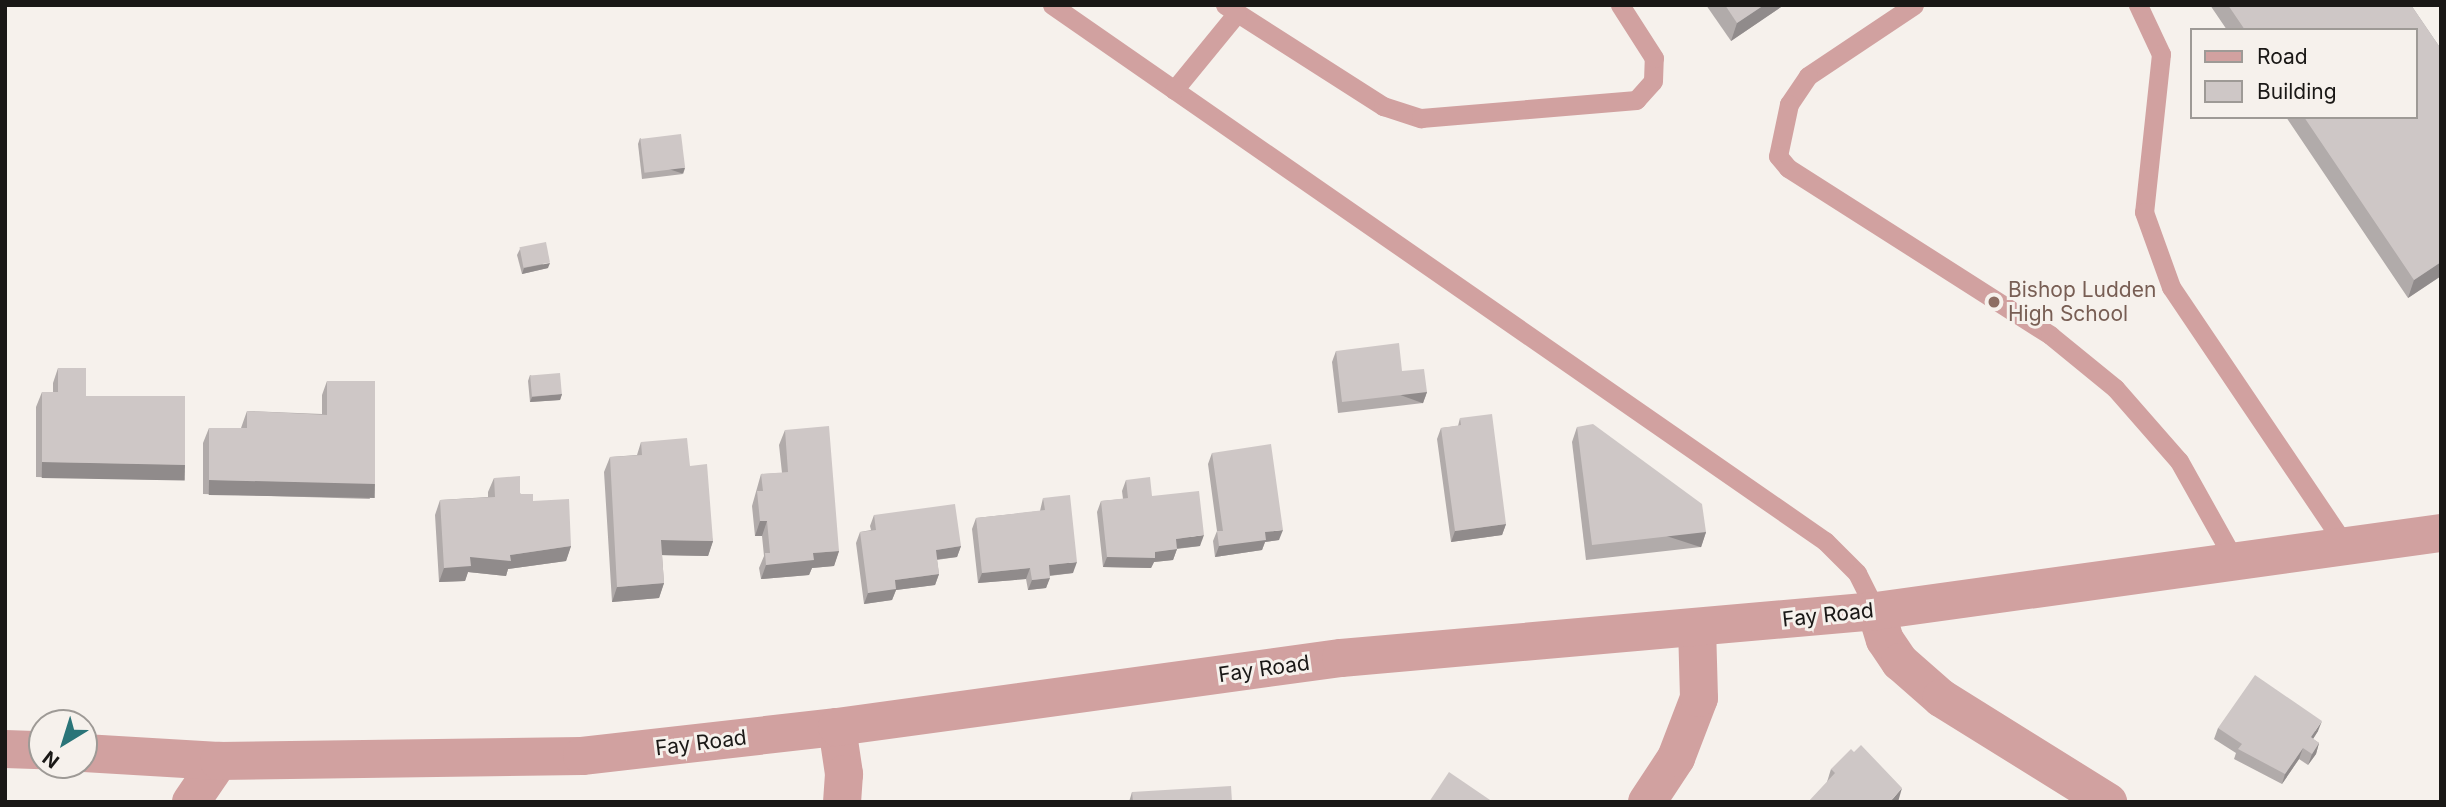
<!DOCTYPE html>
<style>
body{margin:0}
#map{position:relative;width:2446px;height:807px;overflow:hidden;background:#f6f1ec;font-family:Inter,sans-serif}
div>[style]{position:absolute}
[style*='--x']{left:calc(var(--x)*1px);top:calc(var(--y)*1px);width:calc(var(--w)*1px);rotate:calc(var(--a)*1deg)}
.service>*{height:19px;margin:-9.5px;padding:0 9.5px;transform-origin:9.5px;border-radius:9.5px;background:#d1a1a0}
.minor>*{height:38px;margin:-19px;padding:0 19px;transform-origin:19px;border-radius:19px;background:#d1a1a0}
.tertiary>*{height:38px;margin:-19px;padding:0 19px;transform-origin:19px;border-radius:19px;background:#d1a1a0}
.wall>*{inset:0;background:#b1abaa}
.shaded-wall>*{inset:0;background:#908b8b;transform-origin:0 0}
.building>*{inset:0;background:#cec7c6;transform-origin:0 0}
.dots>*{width:19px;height:19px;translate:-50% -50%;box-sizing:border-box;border:4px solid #f6f1ec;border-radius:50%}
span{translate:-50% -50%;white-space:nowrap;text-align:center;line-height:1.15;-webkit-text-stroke:6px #f6f1ec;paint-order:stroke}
.education-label{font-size:21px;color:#785e54}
.left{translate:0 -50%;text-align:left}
.street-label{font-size:21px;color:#1a1816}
.frame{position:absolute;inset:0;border:7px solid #1a1816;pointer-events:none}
.legend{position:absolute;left:2190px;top:28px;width:228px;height:91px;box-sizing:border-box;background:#f6f1ec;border:2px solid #9e9a96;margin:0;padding:9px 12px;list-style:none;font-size:21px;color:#1a1816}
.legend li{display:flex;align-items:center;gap:14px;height:35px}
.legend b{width:35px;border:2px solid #9e9a96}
.north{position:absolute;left:28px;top:709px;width:70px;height:70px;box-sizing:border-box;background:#f6f1ec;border:2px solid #9e9a96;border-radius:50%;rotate:218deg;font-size:19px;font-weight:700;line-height:28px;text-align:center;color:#1a1816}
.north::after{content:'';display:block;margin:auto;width:24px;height:32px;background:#2a7478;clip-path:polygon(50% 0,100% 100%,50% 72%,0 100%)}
</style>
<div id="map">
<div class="service">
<i style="--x:1052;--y:5;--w:941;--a:34.74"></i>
<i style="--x:1825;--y:541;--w:45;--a:45"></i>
<i style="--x:1857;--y:573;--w:42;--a:63.4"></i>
<i style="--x:1225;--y:5;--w:188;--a:32.6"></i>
<i style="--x:1383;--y:106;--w:40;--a:18"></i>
<i style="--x:1421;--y:118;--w:216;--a:-4.8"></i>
<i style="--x:1636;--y:100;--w:25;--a:-48"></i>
<i style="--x:1653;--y:81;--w:23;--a:-88"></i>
<i style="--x:1654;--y:58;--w:63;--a:-122.7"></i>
<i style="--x:1914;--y:5;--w:128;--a:146.2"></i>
<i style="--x:1808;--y:76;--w:34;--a:124"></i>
<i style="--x:1789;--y:104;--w:53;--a:101.9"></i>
<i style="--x:1778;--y:156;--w:16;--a:50"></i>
<i style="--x:1788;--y:168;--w:311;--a:32.5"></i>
<i style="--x:2050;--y:335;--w:84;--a:39.2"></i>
<i style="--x:2115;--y:388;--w:97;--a:48.8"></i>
<i style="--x:2179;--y:461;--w:115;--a:60.8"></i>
<i style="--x:2138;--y:5;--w:54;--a:64.9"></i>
<i style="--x:2161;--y:54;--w:159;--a:96.1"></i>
<i style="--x:2144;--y:212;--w:80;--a:70.2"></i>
<i style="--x:2171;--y:287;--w:313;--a:56"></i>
<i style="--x:1174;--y:90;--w:99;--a:-50.7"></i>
</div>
<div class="minor">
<i style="--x:1876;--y:611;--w:30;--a:73"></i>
<i style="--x:1885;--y:640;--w:27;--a:56"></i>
<i style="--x:1900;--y:662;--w:55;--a:41.3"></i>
<i style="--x:1941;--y:698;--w:197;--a:31.9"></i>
<i style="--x:837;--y:727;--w:48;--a:81.5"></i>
<i style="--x:844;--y:774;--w:28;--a:94"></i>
<i style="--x:191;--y:802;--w:50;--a:-55.7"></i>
<i style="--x:1647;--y:802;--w:53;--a:-56.6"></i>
<i style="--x:1676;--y:758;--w:64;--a:-69"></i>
<i style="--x:1699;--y:698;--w:70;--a:-91.6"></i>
</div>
<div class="tertiary">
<i style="--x:5;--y:749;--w:37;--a:2"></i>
<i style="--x:84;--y:753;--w:135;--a:3.4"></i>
<i style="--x:219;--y:761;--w:363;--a:-0.8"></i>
<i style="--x:582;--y:756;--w:257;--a:-6.5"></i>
<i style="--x:837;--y:727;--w:509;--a:-7.8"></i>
<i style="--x:1341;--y:658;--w:537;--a:-5.02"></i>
<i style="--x:1876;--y:611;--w:570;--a:-7.86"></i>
</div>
<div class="wall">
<i style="clip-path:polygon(1706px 5px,1784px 5px,1731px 41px)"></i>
<i style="clip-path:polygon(2210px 5px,2411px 5px,2441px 49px,2441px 276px,2408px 298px,2286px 117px,2416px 117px,2416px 30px,2227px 30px)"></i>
<i style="clip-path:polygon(640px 138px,683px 174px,642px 179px,638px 144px)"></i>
<i style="clip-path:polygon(520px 249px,548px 268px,522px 274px,517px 255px)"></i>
<i style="clip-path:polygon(1336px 351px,1402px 371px,1427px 392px,1423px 403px,1338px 413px,1332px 362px)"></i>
<i style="clip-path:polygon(58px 368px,86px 396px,185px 465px,179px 480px,36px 477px,36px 407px,42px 392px,53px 392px,53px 383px)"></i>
<i style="clip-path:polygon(530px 375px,562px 394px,560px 400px,530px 402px,528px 381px)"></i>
<i style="clip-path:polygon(327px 381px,370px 499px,203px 494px,203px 443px,209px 428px,241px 428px,247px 411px,322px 414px,322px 395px)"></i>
<i style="clip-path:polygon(1460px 418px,1506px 524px,1502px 535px,1451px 542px,1437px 439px,1441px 428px,1458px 426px)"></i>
<i style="clip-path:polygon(1577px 427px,1706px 532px,1701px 547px,1586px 560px,1572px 442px)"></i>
<i style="clip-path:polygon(785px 430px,839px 551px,834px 566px,812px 568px,809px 575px,761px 579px,759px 568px,764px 556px,762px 536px,755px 536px,752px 506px,761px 474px,782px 473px,779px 445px)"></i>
<i style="clip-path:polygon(641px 442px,690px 466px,713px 541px,708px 556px,662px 555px,664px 583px,659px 598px,612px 602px,604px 472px,610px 457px,637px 455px)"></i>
<i style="clip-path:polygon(1212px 453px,1279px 540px,1265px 542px,1262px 550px,1215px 557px,1213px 541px,1217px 531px,1208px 464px)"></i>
<i style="clip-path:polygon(494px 478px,533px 501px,571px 546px,566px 561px,508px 569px,506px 576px,468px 572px,465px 581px,439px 582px,435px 515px,440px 500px,488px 497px,488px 492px)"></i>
<i style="clip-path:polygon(1126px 480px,1152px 496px,1200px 546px,1177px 549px,1173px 560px,1154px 562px,1151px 568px,1103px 567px,1097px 512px,1101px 501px,1123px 499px,1122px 491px)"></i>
<i style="clip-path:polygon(1043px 498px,1073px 573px,1050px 576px,1046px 588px,1028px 590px,1026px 579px,978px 583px,972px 529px,976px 518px,1040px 511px)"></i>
<i style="clip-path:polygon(874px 515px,961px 546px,957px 557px,937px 560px,939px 574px,935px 585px,896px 590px,892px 600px,864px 604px,856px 543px,860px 532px,871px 530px,870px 526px)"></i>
<i style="clip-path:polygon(2218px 728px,2318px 731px,2313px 739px,2319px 743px,2316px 754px,2308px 765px,2299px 759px,2282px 784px,2234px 759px,2236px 753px,2214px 739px)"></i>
<i style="clip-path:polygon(1831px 769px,1898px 802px,1827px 782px)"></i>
<i style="clip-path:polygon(1132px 792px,1232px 802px,1129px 802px)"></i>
</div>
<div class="shaded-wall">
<i style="clip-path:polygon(1764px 5px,1784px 5px,1731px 41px,1737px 23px)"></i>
<i style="left:685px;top:168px;width:6px;height:41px;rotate:108deg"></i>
<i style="clip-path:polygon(2441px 262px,2441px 276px,2408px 298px,2414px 280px)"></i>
<i style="clip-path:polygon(550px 263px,548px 268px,522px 274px,524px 268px)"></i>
<i style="left:1427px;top:392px;width:12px;height:86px;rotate:110deg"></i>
<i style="clip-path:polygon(562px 394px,560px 400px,530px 402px,532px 397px)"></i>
<i style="left:42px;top:462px;width:143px;height:16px;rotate:1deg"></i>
<i style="left:209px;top:480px;width:166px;height:15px;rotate:1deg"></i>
<i style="clip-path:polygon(760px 521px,767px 521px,762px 536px,755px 536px)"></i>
<i style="clip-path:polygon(1506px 524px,1502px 535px,1451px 542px,1455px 531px)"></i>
<i style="clip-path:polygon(1283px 530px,1279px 540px,1265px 542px,1262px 550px,1215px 557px,1219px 546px,1265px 532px)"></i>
<i style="left:1706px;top:532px;width:16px;height:115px;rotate:108deg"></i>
<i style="clip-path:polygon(1204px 535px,1200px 546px,1172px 549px,1176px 539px)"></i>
<i style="clip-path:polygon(661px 540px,713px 541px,708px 556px,656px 555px)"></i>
<i style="clip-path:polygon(571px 546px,566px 561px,508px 569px,506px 576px,468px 572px,465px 581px,439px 582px,444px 568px,470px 557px,510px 555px)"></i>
<i style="clip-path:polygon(961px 546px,957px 557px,932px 560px,936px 550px)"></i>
<i style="clip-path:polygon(1177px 549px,1173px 560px,1154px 562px,1151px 568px,1103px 567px,1107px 557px)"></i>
<i style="clip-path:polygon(839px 551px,834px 566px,812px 568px,809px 575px,761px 579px,766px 565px,813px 553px)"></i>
<i style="clip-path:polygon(1077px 562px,1073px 573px,1045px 576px,1049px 565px)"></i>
<i style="clip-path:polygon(1030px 568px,1026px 579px,978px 583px,982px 573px)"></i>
<i style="clip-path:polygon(939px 574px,935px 585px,896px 590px,892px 600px,864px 604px,868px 593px,895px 580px)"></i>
<i style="clip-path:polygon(1050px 578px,1046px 588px,1028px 590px,1032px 580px)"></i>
<i style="clip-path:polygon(664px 583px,659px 598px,612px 602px,617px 587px)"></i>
<i style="clip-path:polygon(2322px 721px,2318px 731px,2307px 748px,2311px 737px)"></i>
<i style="clip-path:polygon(2319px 743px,2316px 754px,2308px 765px,2312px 754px)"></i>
<i style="clip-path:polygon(2303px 748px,2299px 759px,2282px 784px,2285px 774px)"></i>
<i style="clip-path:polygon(1902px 788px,1898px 802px,1890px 802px)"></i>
</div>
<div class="building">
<i style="clip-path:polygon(1725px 5px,1764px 5px,1737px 23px)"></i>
<i style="clip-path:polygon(2228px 5px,2411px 5px,2441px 49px,2441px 262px,2414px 280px,2304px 117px,2416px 117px,2416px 30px,2245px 30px)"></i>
<i style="left:681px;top:134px;width:34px;height:41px;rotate:83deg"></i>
<i style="left:546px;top:242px;width:21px;height:27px;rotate:79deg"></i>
<i style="clip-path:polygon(1399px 343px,1402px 371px,1424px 369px,1427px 392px,1342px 402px,1336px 351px)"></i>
<i style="clip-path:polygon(58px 368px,86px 368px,86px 396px,185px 396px,185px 465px,42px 462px,42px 392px,58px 392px)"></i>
<i style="left:560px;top:373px;width:21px;height:30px;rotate:85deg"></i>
<i style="clip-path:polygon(327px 381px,375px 381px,375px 484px,209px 480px,209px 428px,247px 428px,247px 411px,327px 415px)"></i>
<i style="clip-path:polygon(1492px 414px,1506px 524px,1455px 531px,1441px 428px,1461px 425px,1460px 418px)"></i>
<i style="clip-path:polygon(1593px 424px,1702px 504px,1706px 532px,1592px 545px,1577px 427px)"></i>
<i style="clip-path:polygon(829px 426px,839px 551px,813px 553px,814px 560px,766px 565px,765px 553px,770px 553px,767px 521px,760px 521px,757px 491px,763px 491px,761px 474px,788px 472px,785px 430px)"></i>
<i style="clip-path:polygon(687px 438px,690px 466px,707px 464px,713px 541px,661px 540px,664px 583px,617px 587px,610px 457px,642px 455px,641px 442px)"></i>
<i style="clip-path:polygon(1271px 444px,1283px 530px,1265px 532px,1266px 540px,1219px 546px,1217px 531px,1223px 531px,1212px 453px)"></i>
<i style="clip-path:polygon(520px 476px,520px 494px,533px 494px,533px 501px,569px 499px,571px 546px,510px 555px,511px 561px,470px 557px,471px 566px,444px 568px,440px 500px,495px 497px,494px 478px)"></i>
<i style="clip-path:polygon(1150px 477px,1152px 496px,1199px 491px,1204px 535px,1176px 539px,1177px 549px,1155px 552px,1155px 558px,1107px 557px,1101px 501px,1128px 498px,1126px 480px)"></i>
<i style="clip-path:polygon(1070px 495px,1077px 562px,1049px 565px,1050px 578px,1032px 580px,1030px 568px,982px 573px,976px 518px,1045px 510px,1043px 498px)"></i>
<i style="clip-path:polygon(955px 504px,961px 546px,936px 550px,939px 574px,895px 580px,896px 589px,868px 593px,860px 532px,876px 530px,874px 515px)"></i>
<i style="clip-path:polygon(2255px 675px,2322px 721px,2311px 737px,2319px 743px,2312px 754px,2303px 748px,2285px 774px,2238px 749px,2242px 744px,2218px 728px)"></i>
<i style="clip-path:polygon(1861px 745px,1902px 788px,1890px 802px,1808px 802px,1835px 773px,1831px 769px,1851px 749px,1854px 752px)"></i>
<i style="clip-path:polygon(1449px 772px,1493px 802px,1429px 802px)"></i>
<i style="clip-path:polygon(1231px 786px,1232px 802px,1133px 802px,1132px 792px)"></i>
</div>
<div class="dots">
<i style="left:1994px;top:302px;background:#8d6e63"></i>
</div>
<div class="education-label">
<span class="left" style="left:2008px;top:302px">Bishop Ludden<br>High School</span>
</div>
<div class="street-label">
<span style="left:1828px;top:615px;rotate:-6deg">Fay Road</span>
<span style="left:1264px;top:669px;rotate:-8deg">Fay Road</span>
<span style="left:701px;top:743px;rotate:-7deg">Fay Road</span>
</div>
<div class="frame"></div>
<ul class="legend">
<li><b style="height:9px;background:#d1a1a0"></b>Road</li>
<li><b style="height:19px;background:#cec7c6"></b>Building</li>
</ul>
<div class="north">N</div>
</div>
